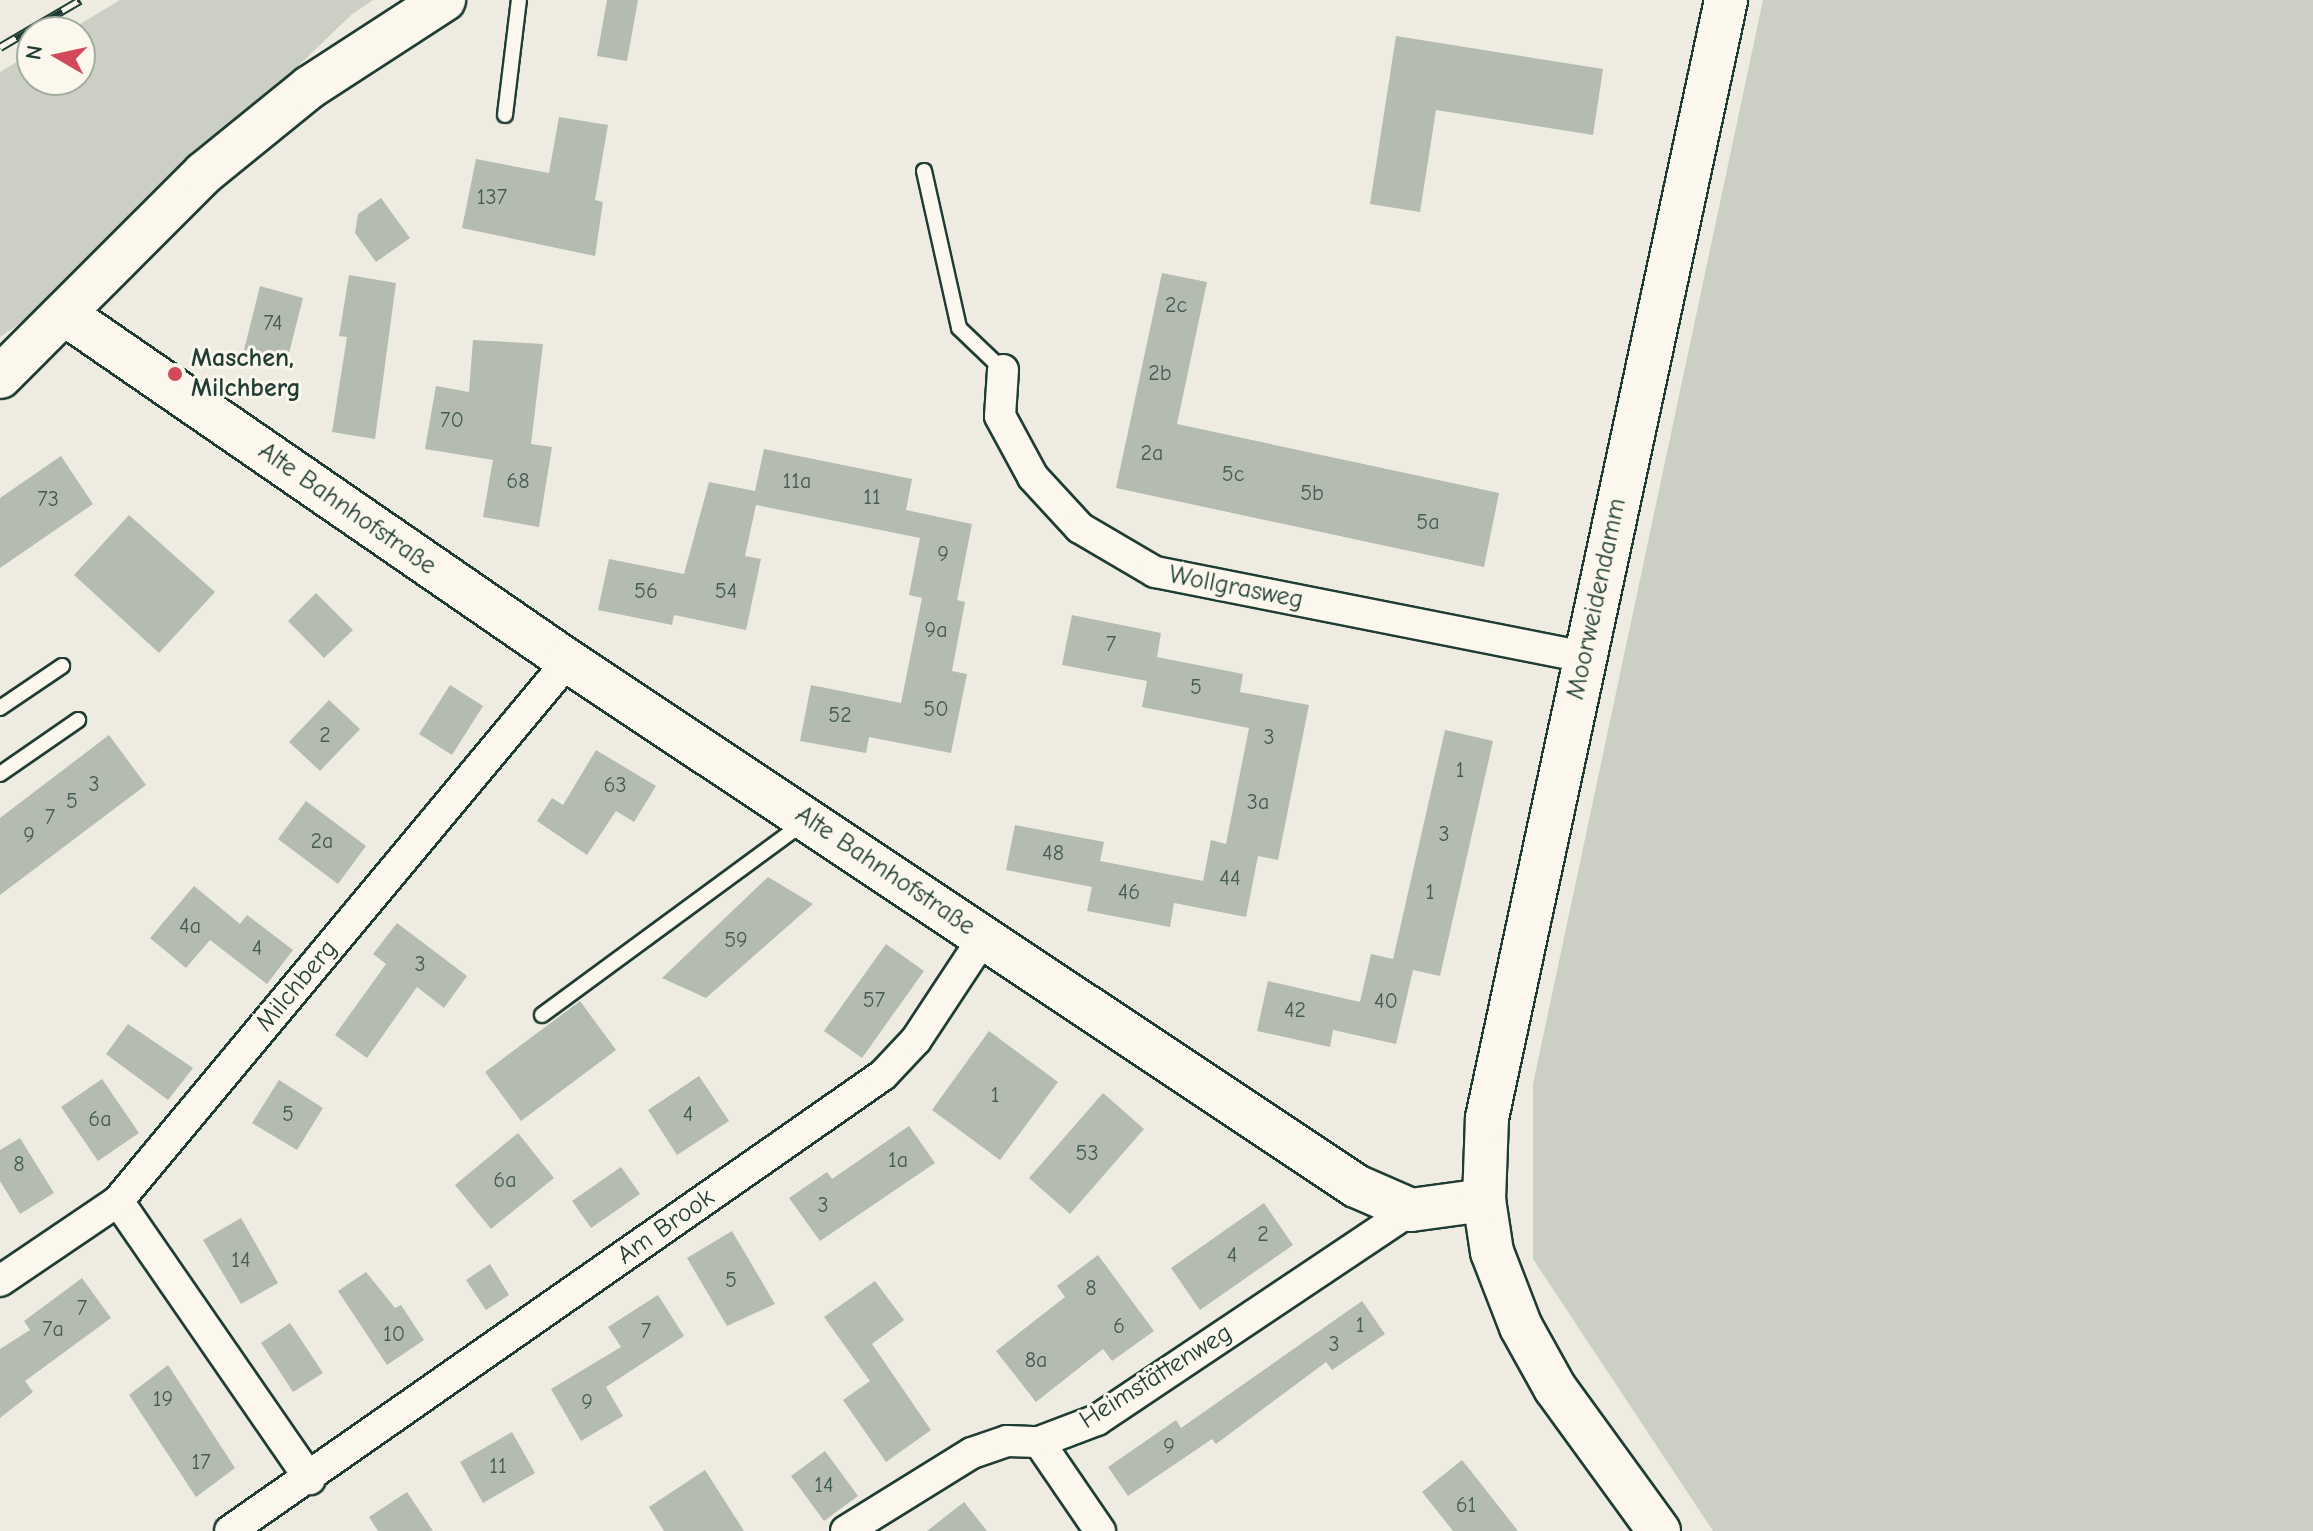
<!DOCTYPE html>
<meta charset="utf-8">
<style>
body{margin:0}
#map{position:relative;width:2313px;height:1531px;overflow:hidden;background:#eeece1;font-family:"Comic Neue",sans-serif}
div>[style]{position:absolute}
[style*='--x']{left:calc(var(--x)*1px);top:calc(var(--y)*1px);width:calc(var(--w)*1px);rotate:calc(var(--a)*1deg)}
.green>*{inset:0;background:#cbcfc4}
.building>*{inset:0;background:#b4bbb0}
.roads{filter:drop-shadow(2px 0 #1f3d34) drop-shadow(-2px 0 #1f3d34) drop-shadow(0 2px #1f3d34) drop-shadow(0 -2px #1f3d34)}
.lane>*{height:14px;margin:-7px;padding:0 7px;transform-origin:7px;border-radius:7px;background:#fbf7ec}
.street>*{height:30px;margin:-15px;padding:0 15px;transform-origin:15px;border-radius:15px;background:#fbf7ec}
.secondary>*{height:42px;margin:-21px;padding:0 21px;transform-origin:21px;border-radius:21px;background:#fbf7ec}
.rail>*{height:9px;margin-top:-4.5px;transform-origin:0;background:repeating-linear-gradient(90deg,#fbf7ec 0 18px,#1f3d34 0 36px);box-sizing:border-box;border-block:2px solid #1f3d34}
.dots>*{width:22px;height:22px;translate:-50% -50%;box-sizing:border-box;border:4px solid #fbf7ec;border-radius:50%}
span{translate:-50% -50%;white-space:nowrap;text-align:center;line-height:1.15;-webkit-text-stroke:6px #fbf7ec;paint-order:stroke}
.number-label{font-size:22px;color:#445c53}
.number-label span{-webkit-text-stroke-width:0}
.poi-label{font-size:26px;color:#1f3d34;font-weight:700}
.left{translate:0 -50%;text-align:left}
.street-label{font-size:26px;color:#1f3d34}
.north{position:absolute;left:16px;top:16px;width:80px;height:80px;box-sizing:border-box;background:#fbf7ec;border:2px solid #a3ada2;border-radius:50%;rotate:279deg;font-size:22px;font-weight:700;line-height:32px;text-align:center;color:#1f3d34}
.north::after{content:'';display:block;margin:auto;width:28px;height:36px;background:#d1495b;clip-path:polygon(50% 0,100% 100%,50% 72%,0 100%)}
</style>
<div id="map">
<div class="green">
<i style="clip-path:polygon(120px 0,373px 0,351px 15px,60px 296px,0 337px,0 72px,32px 53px,32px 80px,80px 80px,80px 32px,67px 32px)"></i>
<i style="clip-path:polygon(1763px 0,2313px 0,2313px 1531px,1713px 1531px,1533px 1259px,1533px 1084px)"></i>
</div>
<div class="building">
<i style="clip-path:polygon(607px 0,638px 0,627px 61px,597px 56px)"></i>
<i style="clip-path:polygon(1396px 36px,1603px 69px,1593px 135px,1436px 110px,1420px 212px,1370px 204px)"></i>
<i style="clip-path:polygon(559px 117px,608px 125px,595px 200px,603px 202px,595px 256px,462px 228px,476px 159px,549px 173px)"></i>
<i style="clip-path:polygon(381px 198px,410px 238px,376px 262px,355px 233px,358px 214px)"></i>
<i style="clip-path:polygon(1162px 273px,1207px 282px,1177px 424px,1499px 493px,1484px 567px,1116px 488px)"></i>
<i style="clip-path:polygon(349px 275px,396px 283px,375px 439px,332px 432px,347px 337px,339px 336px)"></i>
<i style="clip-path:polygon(260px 286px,303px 298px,287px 361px,244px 350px)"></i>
<i style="clip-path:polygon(473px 340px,543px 344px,531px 444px,552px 447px,539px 527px,483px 517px,493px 460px,425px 449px,436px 386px,469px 392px)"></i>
<i style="clip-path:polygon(764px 449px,912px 479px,906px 510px,972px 524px,957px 600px,965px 602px,952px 671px,967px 674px,951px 753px,869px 737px,866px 753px,800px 741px,811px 685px,901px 703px,922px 598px,909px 595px,920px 538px,756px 505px,745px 556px,761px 559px,746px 630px,674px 615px,672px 625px,598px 610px,609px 559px,684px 574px,709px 482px,755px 491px)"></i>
<i style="clip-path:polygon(61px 456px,93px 504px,0 568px,0 498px)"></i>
<i style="clip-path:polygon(129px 515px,215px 592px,159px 653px,74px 575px)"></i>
<i style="clip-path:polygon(316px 593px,353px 630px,324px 658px,288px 621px)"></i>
<i style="clip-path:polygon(1072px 615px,1161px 633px,1157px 657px,1243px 674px,1240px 692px,1309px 705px,1278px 860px,1258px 856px,1246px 917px,1174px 903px,1170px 927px,1087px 911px,1092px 887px,1006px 870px,1015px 825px,1104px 842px,1100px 861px,1203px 881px,1211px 840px,1226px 844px,1249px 728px,1142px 707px,1147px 681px,1062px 665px)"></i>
<i style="clip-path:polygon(450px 685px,483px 706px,452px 755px,419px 734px)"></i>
<i style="clip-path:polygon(329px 700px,360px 729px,320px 771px,289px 742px)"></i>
<i style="clip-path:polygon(1445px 730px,1493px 741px,1440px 976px,1413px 970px,1396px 1044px,1333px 1030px,1330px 1047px,1257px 1031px,1268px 981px,1360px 1002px,1371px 954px,1393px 959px)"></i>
<i style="clip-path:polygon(109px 735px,146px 785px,0 895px,0 818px)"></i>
<i style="clip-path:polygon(596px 750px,656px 786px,634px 822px,616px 811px,587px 855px,537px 821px,552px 798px,563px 805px)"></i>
<i style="clip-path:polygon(306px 801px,366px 846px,338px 884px,278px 839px)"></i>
<i style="clip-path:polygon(768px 877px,813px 904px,706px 998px,662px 978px)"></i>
<i style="clip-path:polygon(194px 886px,240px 924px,247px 915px,293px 950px,267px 984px,210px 940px,186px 968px,150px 938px)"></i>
<i style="clip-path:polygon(397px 923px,467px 976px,444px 1008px,417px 987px,367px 1058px,335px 1035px,386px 964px,373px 954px)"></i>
<i style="clip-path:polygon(886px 944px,924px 971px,862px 1058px,824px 1031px)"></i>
<i style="clip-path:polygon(580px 1001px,616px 1050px,521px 1121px,485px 1072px)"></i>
<i style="clip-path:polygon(128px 1024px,193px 1068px,168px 1100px,106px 1054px)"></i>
<i style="clip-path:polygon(989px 1031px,1058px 1082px,1000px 1160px,932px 1110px)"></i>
<i style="clip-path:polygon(699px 1076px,729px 1121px,677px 1155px,648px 1110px)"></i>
<i style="clip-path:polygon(102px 1079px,139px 1133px,98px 1161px,61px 1107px)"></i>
<i style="clip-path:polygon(279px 1080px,323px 1108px,297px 1150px,252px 1123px)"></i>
<i style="clip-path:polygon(1103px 1093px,1144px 1129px,1070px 1214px,1029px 1178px)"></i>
<i style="clip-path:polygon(909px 1126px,935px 1163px,820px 1241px,789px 1198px,827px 1172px,832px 1179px)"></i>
<i style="clip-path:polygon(518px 1133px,554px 1178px,491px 1229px,455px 1185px)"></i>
<i style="clip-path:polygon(20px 1138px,54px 1193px,20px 1214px,0 1181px,0 1150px)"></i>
<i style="clip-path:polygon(621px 1167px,640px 1194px,591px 1228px,572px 1201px)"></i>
<i style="clip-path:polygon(1264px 1203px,1293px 1245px,1200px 1310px,1171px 1268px)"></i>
<i style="clip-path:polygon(241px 1218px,278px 1283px,241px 1304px,203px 1240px)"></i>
<i style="clip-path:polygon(732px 1231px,775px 1304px,727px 1326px,687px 1258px)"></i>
<i style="clip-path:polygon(1098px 1255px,1154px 1331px,1112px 1361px,1103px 1349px,1036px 1402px,996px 1351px,1065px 1297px,1057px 1286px)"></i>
<i style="clip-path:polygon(490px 1264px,509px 1295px,486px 1310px,466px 1280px)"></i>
<i style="clip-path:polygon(366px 1272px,395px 1308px,401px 1305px,424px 1340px,387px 1365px,338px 1291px)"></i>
<i style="clip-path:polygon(82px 1278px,111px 1318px,25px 1381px,33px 1392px,0 1418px,0 1349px,30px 1330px,24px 1321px)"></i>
<i style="clip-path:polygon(875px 1281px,904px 1320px,872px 1344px,931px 1430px,886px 1462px,843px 1400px,870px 1381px,824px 1317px)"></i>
<i style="clip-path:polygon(658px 1295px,684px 1336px,606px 1387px,623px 1416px,581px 1441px,551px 1389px,621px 1347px,608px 1327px)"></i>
<i style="clip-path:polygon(1362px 1301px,1385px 1334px,1332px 1370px,1326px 1362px,1216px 1444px,1212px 1439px,1128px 1496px,1108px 1467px,1176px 1420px,1181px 1428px)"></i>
<i style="clip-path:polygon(290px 1323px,323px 1373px,293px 1392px,261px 1343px)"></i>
<i style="clip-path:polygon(168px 1365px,235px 1468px,196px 1497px,129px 1395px)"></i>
<i style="clip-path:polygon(512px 1432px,535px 1473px,483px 1503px,460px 1462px)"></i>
<i style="clip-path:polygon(825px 1451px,858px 1496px,824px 1521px,791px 1476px)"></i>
<i style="clip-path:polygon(1462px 1460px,1478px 1480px,1518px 1531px,1453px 1531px,1422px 1492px)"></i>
<i style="clip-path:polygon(705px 1470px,744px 1531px,664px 1531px,649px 1507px)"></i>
<i style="clip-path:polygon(407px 1492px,433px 1531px,378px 1531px,369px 1517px)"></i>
<i style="clip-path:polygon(964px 1502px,987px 1531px,927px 1531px)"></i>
</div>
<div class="roads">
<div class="lane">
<i style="--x:505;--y:115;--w:116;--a:-83.1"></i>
<i style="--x:924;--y:171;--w:161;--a:77.4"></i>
<i style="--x:959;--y:328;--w:61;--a:43.7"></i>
<i style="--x:0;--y:708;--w:75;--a:-34.1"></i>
<i style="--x:0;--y:774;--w:95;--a:-34.7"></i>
<i style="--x:542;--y:1015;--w:323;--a:-36.3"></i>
</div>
<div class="street">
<i style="--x:1003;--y:370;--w:46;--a:93.7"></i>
<i style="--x:1000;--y:416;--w:69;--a:61.6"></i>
<i style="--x:1033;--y:477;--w:69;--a:47.3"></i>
<i style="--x:1080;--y:528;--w:87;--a:30.4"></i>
<i style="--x:1155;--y:572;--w:437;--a:11.2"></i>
<i style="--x:118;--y:1201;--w:338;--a:55.4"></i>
<i style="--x:0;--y:1281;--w:143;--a:-34.1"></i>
<i style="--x:118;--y:1201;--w:703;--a:-50.19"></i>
<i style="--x:1039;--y:1442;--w:108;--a:55.6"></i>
<i style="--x:230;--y:1531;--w:796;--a:-34.93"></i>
<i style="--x:883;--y:1075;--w:48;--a:-46.7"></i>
<i style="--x:916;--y:1040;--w:123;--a:-56.6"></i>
<i style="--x:846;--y:1531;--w:148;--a:-31.8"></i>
<i style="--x:972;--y:1453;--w:37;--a:-19"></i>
<i style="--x:1007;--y:1441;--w:32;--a:2"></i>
<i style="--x:1039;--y:1442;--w:62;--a:-20.8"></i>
<i style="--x:1097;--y:1420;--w:378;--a:-33.8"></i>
</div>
<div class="secondary">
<i style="--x:66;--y:315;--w:610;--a:34.58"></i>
<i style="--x:568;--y:661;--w:947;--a:33.67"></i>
<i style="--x:1356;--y:1186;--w:60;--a:23.6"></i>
<i style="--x:1411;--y:1210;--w:74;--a:-7.8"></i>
<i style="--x:0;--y:377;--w:288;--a:-45"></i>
<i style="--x:204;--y:173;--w:136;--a:-39.1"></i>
<i style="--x:310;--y:87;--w:160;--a:-33"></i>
<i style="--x:1659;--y:1531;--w:177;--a:-126"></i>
<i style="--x:1555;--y:1388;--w:70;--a:-119.1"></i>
<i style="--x:1521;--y:1327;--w:80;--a:-111.1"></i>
<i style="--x:1492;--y:1252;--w:53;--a:-98.7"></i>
<i style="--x:1484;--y:1200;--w:82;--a:-87.9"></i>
<i style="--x:1487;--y:1118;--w:1143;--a:-77.93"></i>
</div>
</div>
<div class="rail">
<i style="--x:0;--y:47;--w:93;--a:-30.4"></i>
</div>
<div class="dots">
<i style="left:175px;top:374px;background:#d1495b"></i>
</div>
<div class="number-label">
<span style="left:492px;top:198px">137</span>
<span style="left:1176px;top:306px">2c</span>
<span style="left:273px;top:324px">74</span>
<span style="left:1160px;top:374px">2b</span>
<span style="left:452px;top:421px">70</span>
<span style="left:1152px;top:454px">2a</span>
<span style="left:1233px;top:475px">5c</span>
<span style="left:518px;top:482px">68</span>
<span style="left:797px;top:482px">11a</span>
<span style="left:1312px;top:494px">5b</span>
<span style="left:872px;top:498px">11</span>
<span style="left:48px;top:500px">73</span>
<span style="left:1428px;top:523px">5a</span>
<span style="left:943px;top:555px">9</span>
<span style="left:646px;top:592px">56</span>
<span style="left:726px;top:592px">54</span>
<span style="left:936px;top:631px">9a</span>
<span style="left:1111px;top:645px">7</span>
<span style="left:1196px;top:688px">5</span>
<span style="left:936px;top:710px">50</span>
<span style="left:840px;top:716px">52</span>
<span style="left:325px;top:736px">2</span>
<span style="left:1269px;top:738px">3</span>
<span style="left:1460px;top:771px">1</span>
<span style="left:94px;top:785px">3</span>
<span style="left:615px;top:786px">63</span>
<span style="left:72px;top:802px">5</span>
<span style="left:1258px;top:803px">3a</span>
<span style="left:50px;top:818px">7</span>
<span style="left:1444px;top:835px">3</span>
<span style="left:29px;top:836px">9</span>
<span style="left:322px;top:842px">2a</span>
<span style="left:1053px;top:854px">48</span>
<span style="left:1230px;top:879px">44</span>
<span style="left:1129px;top:893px">46</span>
<span style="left:1430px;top:893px">1</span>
<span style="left:190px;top:927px">4a</span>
<span style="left:736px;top:941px">59</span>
<span style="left:257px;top:949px">4</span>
<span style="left:420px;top:965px">3</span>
<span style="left:874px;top:1001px">57</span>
<span style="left:1386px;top:1002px">40</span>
<span style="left:1295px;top:1011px">42</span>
<span style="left:995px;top:1096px">1</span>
<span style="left:288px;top:1115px">5</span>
<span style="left:688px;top:1115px">4</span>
<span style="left:100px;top:1120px">6a</span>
<span style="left:1087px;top:1154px">53</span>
<span style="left:898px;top:1161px">1a</span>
<span style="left:19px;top:1165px">8</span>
<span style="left:505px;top:1181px">6a</span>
<span style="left:823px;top:1206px">3</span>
<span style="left:1263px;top:1235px">2</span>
<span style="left:1232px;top:1256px">4</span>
<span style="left:241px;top:1261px">14</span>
<span style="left:731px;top:1281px">5</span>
<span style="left:1091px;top:1289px">8</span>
<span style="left:82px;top:1309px">7</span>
<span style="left:1360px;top:1326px">1</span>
<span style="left:1119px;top:1327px">6</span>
<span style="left:53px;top:1330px">7a</span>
<span style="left:646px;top:1332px">7</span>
<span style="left:394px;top:1335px">10</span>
<span style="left:1334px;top:1345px">3</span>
<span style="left:1036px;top:1361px">8a</span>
<span style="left:163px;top:1400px">19</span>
<span style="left:587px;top:1403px">9</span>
<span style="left:1169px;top:1447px">9</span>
<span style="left:201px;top:1463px">17</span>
<span style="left:498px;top:1467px">11</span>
<span style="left:824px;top:1486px">14</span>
<span style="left:1466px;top:1506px">61</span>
</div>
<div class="poi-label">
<span class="left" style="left:191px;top:374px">Maschen,<br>Milchberg</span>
</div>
<div class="street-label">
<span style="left:347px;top:509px;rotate:35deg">Alte Bahnhofstraße</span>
<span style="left:1236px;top:588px;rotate:11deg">Wollgrasweg</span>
<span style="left:1597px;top:599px;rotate:-78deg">Moorweidendamm</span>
<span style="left:885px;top:871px;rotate:34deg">Alte Bahnhofstraße</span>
<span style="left:297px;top:986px;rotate:-50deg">Milchberg</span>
<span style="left:666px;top:1227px;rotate:-35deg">Am Brook</span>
<span style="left:1156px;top:1377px;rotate:-32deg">Heimstättenweg</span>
</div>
<div class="north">N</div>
</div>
